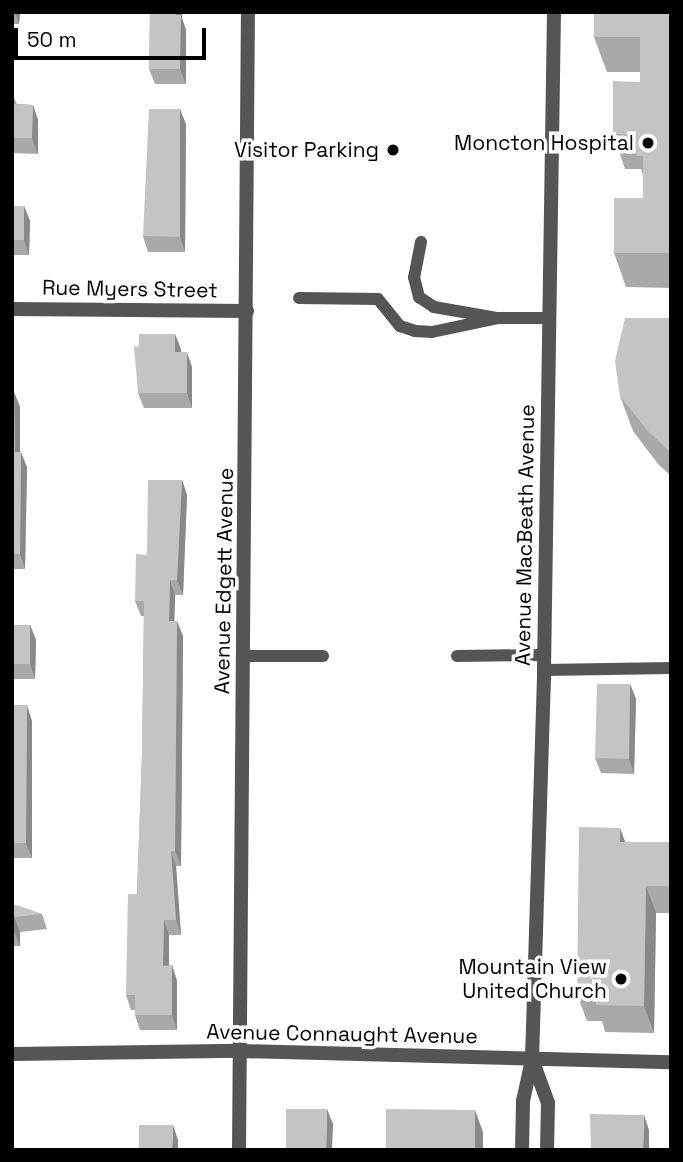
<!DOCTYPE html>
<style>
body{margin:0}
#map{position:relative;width:683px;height:1162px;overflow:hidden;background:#fff;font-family:"Space Grotesk",sans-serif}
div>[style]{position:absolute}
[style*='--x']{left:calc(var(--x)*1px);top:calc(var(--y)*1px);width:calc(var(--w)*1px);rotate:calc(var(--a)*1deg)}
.service>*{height:12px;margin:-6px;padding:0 6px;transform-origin:6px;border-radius:6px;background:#555}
.minor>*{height:14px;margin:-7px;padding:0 7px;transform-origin:7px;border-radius:7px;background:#555}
.tertiary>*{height:14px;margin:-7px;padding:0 7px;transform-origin:7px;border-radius:7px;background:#555}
.wall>*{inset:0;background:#a9a9a9}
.shaded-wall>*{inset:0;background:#898989}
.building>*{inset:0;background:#c4c4c4}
.dots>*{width:19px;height:19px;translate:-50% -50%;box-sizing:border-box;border:4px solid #fff;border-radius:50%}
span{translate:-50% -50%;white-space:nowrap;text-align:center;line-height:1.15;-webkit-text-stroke:7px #fff;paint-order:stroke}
.poi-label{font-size:21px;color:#000}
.right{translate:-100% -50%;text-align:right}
.street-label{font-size:21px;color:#000}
.frame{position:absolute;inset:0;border:14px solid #000;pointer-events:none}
.scale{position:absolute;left:14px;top:28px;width:192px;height:32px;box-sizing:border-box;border:4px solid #000;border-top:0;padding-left:9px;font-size:21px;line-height:24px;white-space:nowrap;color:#000;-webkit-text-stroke:5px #fff;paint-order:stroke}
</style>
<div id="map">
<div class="service">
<i style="--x:421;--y:242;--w:36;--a:101"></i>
<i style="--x:414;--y:277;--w:21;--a:76"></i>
<i style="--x:419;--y:297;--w:18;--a:34"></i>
<i style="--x:434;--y:307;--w:65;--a:9.8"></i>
<i style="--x:498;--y:318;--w:51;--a:0"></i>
<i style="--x:299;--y:298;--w:79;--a:0.7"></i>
<i style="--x:378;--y:299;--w:35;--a:51"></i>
<i style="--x:400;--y:326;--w:16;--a:18"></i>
<i style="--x:415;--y:331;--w:17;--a:3"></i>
<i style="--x:432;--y:332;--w:67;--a:-12"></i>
<i style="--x:244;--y:656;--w:79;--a:0"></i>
<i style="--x:457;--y:656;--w:88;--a:-0.7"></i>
<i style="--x:544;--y:670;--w:127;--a:-0.9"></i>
</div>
<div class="minor">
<i style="--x:12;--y:309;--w:235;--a:0.5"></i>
<i style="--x:532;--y:1059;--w:389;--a:-88.2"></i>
<i style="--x:544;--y:670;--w:658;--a:-89.13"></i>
<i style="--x:239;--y:1150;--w:1138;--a:-89.55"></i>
</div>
<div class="tertiary">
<i style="--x:12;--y:1054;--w:228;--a:-0.8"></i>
<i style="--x:240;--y:1051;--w:431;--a:1.5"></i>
<i style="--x:532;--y:1059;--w:47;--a:70"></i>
<i style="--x:548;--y:1103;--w:47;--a:91.2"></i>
<i style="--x:522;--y:1150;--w:49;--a:-88.8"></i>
<i style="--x:523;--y:1101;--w:42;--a:-77.6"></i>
</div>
<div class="wall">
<i style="clip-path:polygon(12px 12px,20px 12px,19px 24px,12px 24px)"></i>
<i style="clip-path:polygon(150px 12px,182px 12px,182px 18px,186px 30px,186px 84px,155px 84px,149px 69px)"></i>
<i style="clip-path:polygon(671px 12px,671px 288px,626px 287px,614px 253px,643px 198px,643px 175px,641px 169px,625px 169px,613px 134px,640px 82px,640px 72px,607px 72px,594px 37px)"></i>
<i style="clip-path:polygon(12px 94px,17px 104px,33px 105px,38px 120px,38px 154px,12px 153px)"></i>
<i style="clip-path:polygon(186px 124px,185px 252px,148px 252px,143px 236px)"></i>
<i style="clip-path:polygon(12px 206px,24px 206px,30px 221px,29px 255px,12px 255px)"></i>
<i style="clip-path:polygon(671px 318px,671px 476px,658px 464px,633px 431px,620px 396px)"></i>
<i style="clip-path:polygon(181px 349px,181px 352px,192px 367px,192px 408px,144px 408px,138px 393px)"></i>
<i style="clip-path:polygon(12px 392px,14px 392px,20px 407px,20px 452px,27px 467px,25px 569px,12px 569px)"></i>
<i style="clip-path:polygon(182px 480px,187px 495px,183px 595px,175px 595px,174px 621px,183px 636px,181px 866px,176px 866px,181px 935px,169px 935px,169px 965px,172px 965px,177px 981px,177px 1030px,140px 1030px,135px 1015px,135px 1010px,131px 1010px,126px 995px,137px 894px,142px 755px,144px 616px,141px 616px,135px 601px,147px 555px)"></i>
<i style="clip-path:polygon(12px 625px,30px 625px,36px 640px,35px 679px,12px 679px)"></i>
<i style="clip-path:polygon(630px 684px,636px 699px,634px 774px,601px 773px,595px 758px)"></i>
<i style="clip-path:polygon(12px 705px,32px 721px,32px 858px,12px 858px,12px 859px)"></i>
<i style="clip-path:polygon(625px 842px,671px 842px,671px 913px,656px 913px,654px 1033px,605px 1032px,602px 1021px,587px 1021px,577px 994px)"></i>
<i style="clip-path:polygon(12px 904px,42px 914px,47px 929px,20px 932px,20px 946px,12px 946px)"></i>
</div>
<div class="shaded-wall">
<i style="clip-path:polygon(15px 12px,20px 12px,19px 24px)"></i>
<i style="clip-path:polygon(176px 12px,182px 12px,182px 18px,186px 30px,186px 84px,180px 69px)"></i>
<i style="clip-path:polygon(33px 105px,38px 120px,38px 154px,32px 138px)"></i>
<i style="clip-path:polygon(180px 109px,186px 124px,185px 252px,180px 237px)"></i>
<i style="clip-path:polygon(24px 206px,30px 221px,29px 255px,24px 240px)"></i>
<i style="clip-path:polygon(175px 334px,181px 349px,180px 367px,175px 352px)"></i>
<i style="clip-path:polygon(187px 352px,192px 367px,192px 408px,187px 393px)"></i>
<i style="clip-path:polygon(14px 392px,20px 407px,20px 467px,15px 452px)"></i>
<i style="clip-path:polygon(21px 452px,27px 467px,25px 569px,20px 554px)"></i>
<i style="clip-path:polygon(182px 480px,187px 495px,183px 595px,177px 580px)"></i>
<i style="clip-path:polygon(170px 580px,175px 595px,174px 636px,169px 621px)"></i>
<i style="clip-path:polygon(177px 621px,183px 636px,181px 866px,175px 851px)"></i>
<i style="clip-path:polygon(30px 625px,36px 640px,35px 679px,30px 664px)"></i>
<i style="clip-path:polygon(630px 684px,636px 699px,634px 774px,629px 759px)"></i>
<i style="clip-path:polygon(27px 705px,32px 721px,32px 858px,26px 843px)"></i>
<i style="clip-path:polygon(620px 828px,630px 855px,620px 842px)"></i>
<i style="clip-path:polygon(171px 851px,176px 866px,181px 935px,176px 920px)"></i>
<i style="clip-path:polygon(646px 886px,656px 913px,654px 1033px,644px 1006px)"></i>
<i style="clip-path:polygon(14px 917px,20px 932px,20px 946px,14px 931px)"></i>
<i style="clip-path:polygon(164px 920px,169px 935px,169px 981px,163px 966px)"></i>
<i style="clip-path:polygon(172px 965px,177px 981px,177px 1030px,172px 1015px)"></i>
<i style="clip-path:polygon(327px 1109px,333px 1124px,332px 1150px,326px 1150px)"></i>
<i style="clip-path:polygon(475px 1110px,483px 1132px,483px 1150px,475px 1150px)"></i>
<i style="clip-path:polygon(644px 1115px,649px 1130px,649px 1150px,643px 1150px)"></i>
<i style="clip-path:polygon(173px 1125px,178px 1140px,178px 1150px,172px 1150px)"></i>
</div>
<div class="building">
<i style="clip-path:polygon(150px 12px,176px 12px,176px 15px,181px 15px,180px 69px,149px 69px)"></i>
<i style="clip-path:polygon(594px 12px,671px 12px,671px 253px,614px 253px,614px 198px,643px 198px,643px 156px,636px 156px,636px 135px,613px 134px,613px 81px,640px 82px,640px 37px,594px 37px)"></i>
<i style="clip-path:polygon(12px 94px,13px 104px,33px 105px,32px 138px,12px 138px)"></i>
<i style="clip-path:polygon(149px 109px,180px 109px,180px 237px,143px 236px)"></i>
<i style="clip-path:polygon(12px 206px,24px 206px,24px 240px,12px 240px)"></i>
<i style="clip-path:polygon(625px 318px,671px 318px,671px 453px,646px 429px,620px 396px,615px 361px)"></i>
<i style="clip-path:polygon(139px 334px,175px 334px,175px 352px,187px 352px,187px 393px,138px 393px,134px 346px,139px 347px)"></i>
<i style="clip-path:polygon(12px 392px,14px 392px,15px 452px,21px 452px,20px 554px,12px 554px)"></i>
<i style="clip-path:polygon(148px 480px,182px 480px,177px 580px,170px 580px,169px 621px,177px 621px,175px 851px,171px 851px,176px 920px,164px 920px,163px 966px,172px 965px,172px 1015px,135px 1015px,135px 995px,126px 995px,128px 894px,137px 894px,142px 755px,144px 601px,135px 601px,136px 554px,147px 555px)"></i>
<i style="clip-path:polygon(12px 625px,30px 625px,30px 664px,12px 664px)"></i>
<i style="clip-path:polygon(597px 684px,630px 684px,629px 759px,595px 758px)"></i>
<i style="clip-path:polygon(12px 705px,27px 705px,26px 843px,12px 843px)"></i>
<i style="clip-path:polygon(579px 827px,620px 828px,620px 842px,671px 842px,671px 886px,646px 886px,644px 1006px,596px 1005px,596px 994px,577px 994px)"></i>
<i style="clip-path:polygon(12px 904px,42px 914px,14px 917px,14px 931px,12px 931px)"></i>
<i style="clip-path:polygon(286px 1109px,327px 1109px,326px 1150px,286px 1150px)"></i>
<i style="clip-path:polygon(386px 1109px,475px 1110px,475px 1150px,386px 1150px)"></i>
<i style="clip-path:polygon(590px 1114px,644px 1115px,643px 1150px,591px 1150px)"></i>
<i style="clip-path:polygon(139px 1125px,173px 1125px,172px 1150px,139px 1150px)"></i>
</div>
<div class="dots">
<i style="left:648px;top:143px;background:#000"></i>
<i style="left:393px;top:150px;background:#000"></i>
<i style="left:621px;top:979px;background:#000"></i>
</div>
<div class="poi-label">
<span class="right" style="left:634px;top:143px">Moncton Hospital</span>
<span class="right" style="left:379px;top:150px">Visitor Parking</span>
<span class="right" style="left:607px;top:979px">Mountain View<br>United Church</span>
</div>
<div class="street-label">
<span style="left:130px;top:289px;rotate:1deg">Rue Myers Street</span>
<span style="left:525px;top:535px;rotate:-89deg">Avenue MacBeath Avenue</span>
<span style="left:224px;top:581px;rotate:-89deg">Avenue Edgett Avenue</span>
<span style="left:342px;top:1034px;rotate:1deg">Avenue Connaught Avenue</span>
</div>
<div class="frame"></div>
<div class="scale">50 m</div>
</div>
